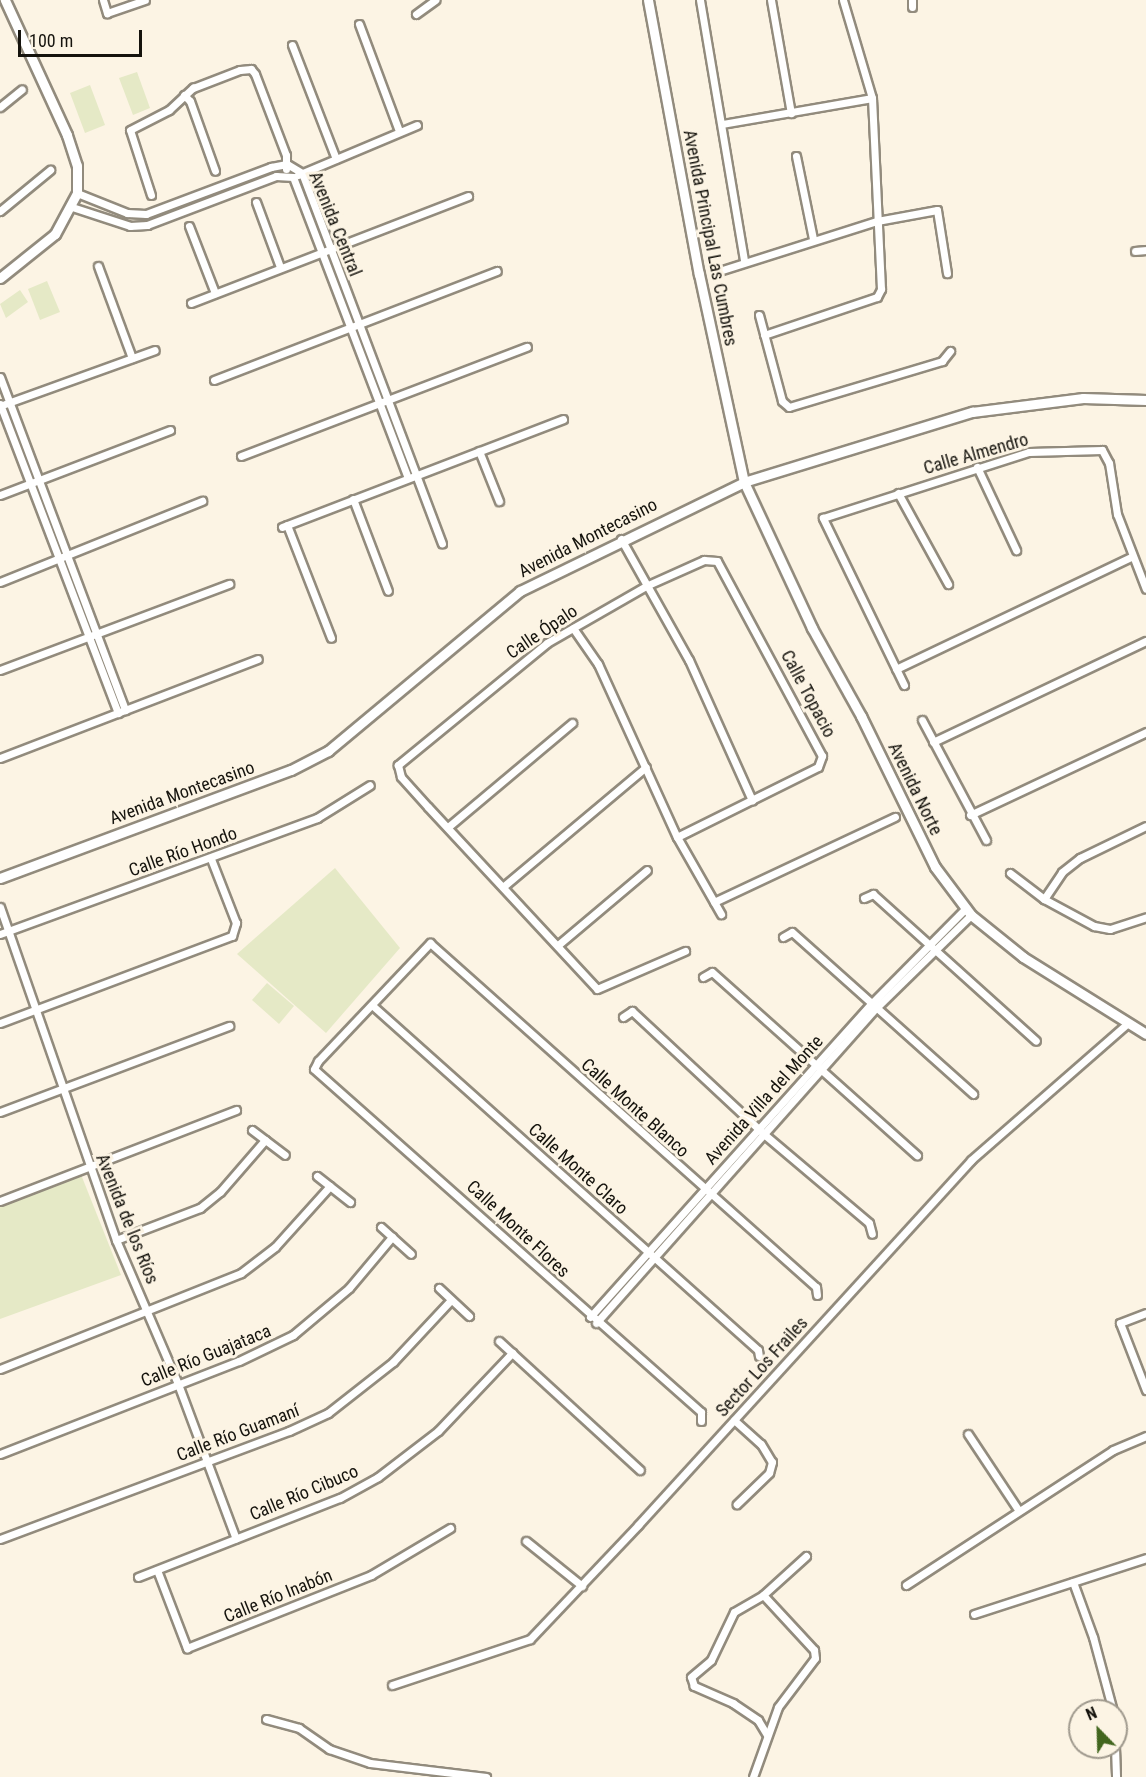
<!DOCTYPE html>
<meta charset="utf-8">
<style>
body{margin:0}
#map{position:relative;width:1146px;height:1777px;overflow:hidden;background:#fcf4e4;font-family:"Roboto Condensed",sans-serif}
div>[style]{position:absolute}
[style*='--x']{left:calc(var(--x)*1px);top:calc(var(--y)*1px);width:calc(var(--w)*1px);rotate:calc(var(--a)*1deg)}
.green>*{inset:0;background:#e5e9c6}
.roads{filter:drop-shadow(2px 0 #928b7d) drop-shadow(-2px 0 #928b7d) drop-shadow(0 2px #928b7d) drop-shadow(0 -2px #928b7d)}
.street>*{height:7px;margin:-3.5px;padding:0 3.5px;transform-origin:3.5px;border-radius:3.5px;background:#fff}
.secondary>*{height:9px;margin:-4.5px;padding:0 4.5px;transform-origin:4.5px;border-radius:4.5px;background:#fff}
span{translate:-50% -50%;white-space:nowrap;text-align:center;line-height:1.15;-webkit-text-stroke:6px #fcf4e4;paint-order:stroke}
.street-label{font-size:18px;color:#15130d}
.north{position:absolute;left:1068px;top:1699px;width:60px;height:60px;box-sizing:border-box;background:#fcf4e4;border:2px solid #a09a8e;border-radius:50%;rotate:337deg;font-size:16px;font-weight:700;line-height:24px;text-align:center;color:#15130d}
.north::after{content:'';display:block;margin:auto;width:21px;height:27px;background:#42661e;clip-path:polygon(50% 0,100% 100%,50% 72%,0 100%)}
.scale{position:absolute;left:18px;top:30px;width:124px;height:27px;box-sizing:border-box;border:3px solid #15130d;border-top:0;padding-left:8px;font-size:18px;line-height:21px;white-space:nowrap;color:#15130d;-webkit-text-stroke:4px #fcf4e4;paint-order:stroke}
</style>
<div id="map">
<div class="green">
<i style="clip-path:polygon(137px 72px,150px 108px,133px 115px,119px 78px)"></i>
<i style="clip-path:polygon(90px 85px,105px 125px,85px 133px,70px 93px)"></i>
<i style="clip-path:polygon(47px 281px,60px 312px,40px 320px,28px 289px)"></i>
<i style="clip-path:polygon(20px 290px,28px 302px,6px 318px,0 304px)"></i>
<i style="clip-path:polygon(335px 868px,400px 948px,326px 1033px,237px 954px)"></i>
<i style="clip-path:polygon(267px 983px,294px 1006px,279px 1024px,252px 1000px)"></i>
<i style="clip-path:polygon(80px 1172px,121px 1275px,0 1319px,0 1204px)"></i>
</div>
<div class="roads">
<div class="street">
<i style="--x:103;--y:0;--w:14;--a:73"></i>
<i style="--x:107;--y:13;--w:40;--a:-18.9"></i>
<i style="--x:700;--y:0;--w:265;--a:80.4"></i>
<i style="--x:771;--y:0;--w:115;--a:80"></i>
<i style="--x:912;--y:7;--w:7;--a:-90"></i>
<i style="--x:416;--y:14;--w:24;--a:-36"></i>
<i style="--x:359;--y:24;--w:114;--a:69.5"></i>
<i style="--x:292;--y:45;--w:122;--a:68.9"></i>
<i style="--x:184;--y:95;--w:8;--a:45"></i>
<i style="--x:190;--y:101;--w:74;--a:70.3"></i>
<i style="--x:0;--y:107;--w:28;--a:-39"></i>
<i style="--x:722;--y:124;--w:152;--a:-9.8"></i>
<i style="--x:796;--y:156;--w:85;--a:78.4"></i>
<i style="--x:298;--y:175;--w:129;--a:-22.8"></i>
<i style="--x:77;--y:193;--w:54;--a:21.8"></i>
<i style="--x:127;--y:213;--w:19;--a:3"></i>
<i style="--x:146;--y:214;--w:134;--a:-20.6"></i>
<i style="--x:271;--y:167;--w:16;--a:-11"></i>
<i style="--x:287;--y:164;--w:17;--a:31"></i>
<i style="--x:302;--y:173;--w:396;--a:69.3"></i>
<i style="--x:151;--y:195;--w:68;--a:-107.9"></i>
<i style="--x:130;--y:130;--w:44;--a:-27.1"></i>
<i style="--x:169;--y:110;--w:33;--a:-43"></i>
<i style="--x:193;--y:88;--w:50;--a:-21"></i>
<i style="--x:240;--y:70;--w:11;--a:-5"></i>
<i style="--x:251;--y:69;--w:6;--a:51"></i>
<i style="--x:255;--y:74;--w:87;--a:69.1"></i>
<i style="--x:286;--y:155;--w:14;--a:90"></i>
<i style="--x:256;--y:202;--w:69;--a:69.7"></i>
<i style="--x:72;--y:207;--w:61;--a:18.1"></i>
<i style="--x:130;--y:226;--w:17;--a:-3"></i>
<i style="--x:147;--y:225;--w:138;--a:-20.8"></i>
<i style="--x:276;--y:176;--w:17;--a:3"></i>
<i style="--x:293;--y:177;--w:322;--a:69.1"></i>
<i style="--x:0;--y:211;--w:65;--a:-39.4"></i>
<i style="--x:189;--y:226;--w:72;--a:68.8"></i>
<i style="--x:1135;--y:251;--w:11;--a:-5"></i>
<i style="--x:98;--y:266;--w:98;--a:69.7"></i>
<i style="--x:716;--y:272;--w:169;--a:-17.6"></i>
<i style="--x:877;--y:221;--w:61;--a:-10.4"></i>
<i style="--x:937;--y:210;--w:64;--a:81"></i>
<i style="--x:191;--y:303;--w:297;--a:-21.1"></i>
<i style="--x:759;--y:315;--w:89;--a:75"></i>
<i style="--x:782;--y:401;--w:9;--a:41"></i>
<i style="--x:789;--y:407;--w:160;--a:-16.7"></i>
<i style="--x:942;--y:361;--w:13;--a:-51"></i>
<i style="--x:764;--y:335;--w:119;--a:-18.6"></i>
<i style="--x:877;--y:297;--w:9;--a:-63"></i>
<i style="--x:881;--y:289;--w:191;--a:-92.7"></i>
<i style="--x:872;--y:98;--w:102;--a:-106.5"></i>
<i style="--x:0;--y:377;--w:356;--a:69.4"></i>
<i style="--x:214;--y:380;--w:303;--a:-21.1"></i>
<i style="--x:0;--y:404;--w:331;--a:69.1"></i>
<i style="--x:5;--y:404;--w:159;--a:-19.8"></i>
<i style="--x:479;--y:451;--w:54;--a:68.2"></i>
<i style="--x:241;--y:456;--w:306;--a:-20.9"></i>
<i style="--x:977;--y:467;--w:92;--a:64.8"></i>
<i style="--x:898;--y:493;--w:104;--a:61.2"></i>
<i style="--x:0;--y:495;--w:182;--a:-20.9"></i>
<i style="--x:353;--y:499;--w:98;--a:69.2"></i>
<i style="--x:287;--y:525;--w:121;--a:68.7"></i>
<i style="--x:282;--y:527;--w:301;--a:-21"></i>
<i style="--x:621;--y:539;--w:139;--a:60.7"></i>
<i style="--x:689;--y:660;--w:154;--a:65.8"></i>
<i style="--x:0;--y:582;--w:218;--a:-21.9"></i>
<i style="--x:573;--y:628;--w:44;--a:55.2"></i>
<i style="--x:598;--y:664;--w:190;--a:65.5"></i>
<i style="--x:677;--y:837;--w:89;--a:60.3"></i>
<i style="--x:896;--y:669;--w:260;--a:-25.5"></i>
<i style="--x:0;--y:670;--w:245;--a:-20.6"></i>
<i style="--x:904;--y:685;--w:186;--a:-115.9"></i>
<i style="--x:823;--y:518;--w:216;--a:-17.8"></i>
<i style="--x:1029;--y:452;--w:73;--a:-1.6"></i>
<i style="--x:1102;--y:450;--w:15;--a:62"></i>
<i style="--x:1109;--y:463;--w:52;--a:81.1"></i>
<i style="--x:1117;--y:514;--w:80;--a:68.9"></i>
<i style="--x:922;--y:720;--w:136;--a:61.9"></i>
<i style="--x:933;--y:742;--w:236;--a:-25.4"></i>
<i style="--x:0;--y:758;--w:276;--a:-21"></i>
<i style="--x:970;--y:815;--w:195;--a:-25.2"></i>
<i style="--x:448;--y:827;--w:162;--a:-40"></i>
<i style="--x:677;--y:837;--w:157;--a:-26.4"></i>
<i style="--x:818;--y:767;--w:12;--a:-70"></i>
<i style="--x:822;--y:756;--w:221;--a:-118.3"></i>
<i style="--x:717;--y:561;--w:13;--a:-176"></i>
<i style="--x:704;--y:560;--w:64;--a:155.9"></i>
<i style="--x:646;--y:586;--w:114;--a:150.1"></i>
<i style="--x:547;--y:643;--w:193;--a:140.7"></i>
<i style="--x:398;--y:765;--w:12;--a:76"></i>
<i style="--x:401;--y:777;--w:40;--a:48"></i>
<i style="--x:428;--y:807;--w:248;--a:47.1"></i>
<i style="--x:597;--y:989;--w:96;--a:-23.4"></i>
<i style="--x:1010;--y:873;--w:43;--a:37.4"></i>
<i style="--x:1044;--y:899;--w:57;--a:28.4"></i>
<i style="--x:1094;--y:926;--w:16;--a:11"></i>
<i style="--x:1110;--y:929;--w:38;--a:-18"></i>
<i style="--x:504;--y:886;--w:185;--a:-40"></i>
<i style="--x:864;--y:898;--w:10;--a:-24"></i>
<i style="--x:873;--y:894;--w:219;--a:42"></i>
<i style="--x:1044;--y:899;--w:32;--a:-56"></i>
<i style="--x:1062;--y:872;--w:23;--a:-38"></i>
<i style="--x:1080;--y:858;--w:73;--a:-25.9"></i>
<i style="--x:714;--y:902;--w:200;--a:-25.2"></i>
<i style="--x:0;--y:907;--w:353;--a:70.8"></i>
<i style="--x:116;--y:1240;--w:157;--a:66.7"></i>
<i style="--x:178;--y:1384;--w:165;--a:69.5"></i>
<i style="--x:0;--y:934;--w:338;--a:-20.1"></i>
<i style="--x:317;--y:818;--w:62;--a:-31.9"></i>
<i style="--x:783;--y:937;--w:10;--a:-29"></i>
<i style="--x:792;--y:932;--w:243;--a:41.8"></i>
<i style="--x:558;--y:945;--w:116;--a:-40.1"></i>
<i style="--x:703;--y:977;--w:10;--a:-29"></i>
<i style="--x:712;--y:972;--w:275;--a:41.8"></i>
<i style="--x:373;--y:1006;--w:516;--a:41.78"></i>
<i style="--x:758;--y:1350;--w:6;--a:81"></i>
<i style="--x:623;--y:1017;--w:11;--a:-34"></i>
<i style="--x:632;--y:1011;--w:182;--a:43"></i>
<i style="--x:765;--y:1135;--w:136;--a:40.2"></i>
<i style="--x:869;--y:1223;--w:11;--a:75"></i>
<i style="--x:0;--y:1023;--w:248;--a:-20.6"></i>
<i style="--x:232;--y:936;--w:14;--a:-73"></i>
<i style="--x:236;--y:923;--w:69;--a:-111.3"></i>
<i style="--x:0;--y:1112;--w:245;--a:-20.6"></i>
<i style="--x:252;--y:1130;--w:41;--a:37.1"></i>
<i style="--x:317;--y:1176;--w:42;--a:38.2"></i>
<i style="--x:0;--y:1201;--w:253;--a:-21.1"></i>
<i style="--x:381;--y:1227;--w:40;--a:42"></i>
<i style="--x:116;--y:1240;--w:90;--a:-20.9"></i>
<i style="--x:200;--y:1208;--w:26;--a:-39"></i>
<i style="--x:220;--y:1192;--w:69;--a:-49.1"></i>
<i style="--x:439;--y:1288;--w:41;--a:43"></i>
<i style="--x:1146;--y:1313;--w:28;--a:159"></i>
<i style="--x:1120;--y:1323;--w:72;--a:68.8"></i>
<i style="--x:590;--y:1317;--w:422;--a:-48.1"></i>
<i style="--x:872;--y:1003;--w:134;--a:-45.3"></i>
<i style="--x:596;--y:1323;--w:423;--a:-48.4"></i>
<i style="--x:877;--y:1007;--w:132;--a:-44.4"></i>
<i style="--x:499;--y:1341;--w:191;--a:42.5"></i>
<i style="--x:0;--y:1369;--w:259;--a:-21.7"></i>
<i style="--x:241;--y:1273;--w:43;--a:-37.4"></i>
<i style="--x:275;--y:1247;--w:82;--a:-48"></i>
<i style="--x:734;--y:1420;--w:36;--a:42"></i>
<i style="--x:761;--y:1444;--w:21;--a:59"></i>
<i style="--x:772;--y:1462;--w:11;--a:105"></i>
<i style="--x:769;--y:1473;--w:45;--a:135.9"></i>
<i style="--x:701;--y:1421;--w:9;--a:-90"></i>
<i style="--x:701;--y:1412;--w:517;--a:-138.45"></i>
<i style="--x:314;--y:1069;--w:9;--a:-63"></i>
<i style="--x:318;--y:1061;--w:163;--a:-46.5"></i>
<i style="--x:430;--y:943;--w:517;--a:41.71"></i>
<i style="--x:816;--y:1287;--w:8;--a:83"></i>
<i style="--x:968;--y:1434;--w:92;--a:56.5"></i>
<i style="--x:0;--y:1454;--w:256;--a:-21.3"></i>
<i style="--x:239;--y:1361;--w:60;--a:-25.7"></i>
<i style="--x:293;--y:1335;--w:73;--a:-40"></i>
<i style="--x:349;--y:1288;--w:67;--a:-49.9"></i>
<i style="--x:0;--y:1539;--w:309;--a:-20.5"></i>
<i style="--x:289;--y:1431;--w:43;--a:-24.8"></i>
<i style="--x:328;--y:1413;--w:83;--a:-38.1"></i>
<i style="--x:393;--y:1362;--w:85;--a:-46.9"></i>
<i style="--x:526;--y:1541;--w:72;--a:38.8"></i>
<i style="--x:157;--y:1570;--w:84;--a:69"></i>
<i style="--x:187;--y:1648;--w:198;--a:-21.6"></i>
<i style="--x:371;--y:1575;--w:92;--a:-30.7"></i>
<i style="--x:138;--y:1577;--w:217;--a:-21.4"></i>
<i style="--x:340;--y:1498;--w:43;--a:-28.9"></i>
<i style="--x:378;--y:1477;--w:76;--a:-37.5"></i>
<i style="--x:438;--y:1431;--w:108;--a:-46.5"></i>
<i style="--x:1073;--y:1582;--w:59;--a:70"></i>
<i style="--x:1093;--y:1637;--w:77;--a:74.9"></i>
<i style="--x:906;--y:1585;--w:247;--a:-33.1"></i>
<i style="--x:1113;--y:1450;--w:36;--a:-23"></i>
<i style="--x:974;--y:1614;--w:181;--a:-18"></i>
<i style="--x:392;--y:1685;--w:145;--a:-18.4"></i>
<i style="--x:530;--y:1639;--w:157;--a:-46.5"></i>
<i style="--x:638;--y:1525;--w:494;--a:-47.6"></i>
<i style="--x:971;--y:1160;--w:208;--a:-41.1"></i>
<i style="--x:266;--y:1719;--w:34;--a:15"></i>
<i style="--x:299;--y:1728;--w:37;--a:35"></i>
<i style="--x:329;--y:1749;--w:43;--a:18.9"></i>
<i style="--x:370;--y:1763;--w:117;--a:6.9"></i>
<i style="--x:767;--y:1735;--w:17;--a:-121"></i>
<i style="--x:758;--y:1720;--w:30;--a:-146"></i>
<i style="--x:733;--y:1703;--w:43;--a:-156.4"></i>
<i style="--x:694;--y:1686;--w:9;--a:-108"></i>
<i style="--x:691;--y:1677;--w:26;--a:-40"></i>
<i style="--x:711;--y:1660;--w:53;--a:-64.4"></i>
<i style="--x:734;--y:1612;--w:34;--a:-30"></i>
<i style="--x:763;--y:1595;--w:58;--a:-42.2"></i>
<i style="--x:1115;--y:1747;--w:30;--a:88"></i>
<i style="--x:753;--y:1777;--w:74;--a:-70.3"></i>
<i style="--x:778;--y:1707;--w:61;--a:-52.9"></i>
<i style="--x:815;--y:1658;--w:8;--a:-97"></i>
<i style="--x:814;--y:1650;--w:75;--a:-132.8"></i>
</div>
<div class="secondary">
<i style="--x:648;--y:0;--w:279;--a:79.5"></i>
<i style="--x:699;--y:274;--w:213;--a:77.8"></i>
<i style="--x:744;--y:482;--w:161;--a:65"></i>
<i style="--x:812;--y:628;--w:101;--a:60.9"></i>
<i style="--x:861;--y:716;--w:168;--a:63.9"></i>
<i style="--x:935;--y:867;--w:60;--a:53.1"></i>
<i style="--x:971;--y:915;--w:67;--a:38.9"></i>
<i style="--x:1023;--y:957;--w:145;--a:32"></i>
<i style="--x:0;--y:278;--w:70;--a:-38.7"></i>
<i style="--x:55;--y:234;--w:47;--a:-61.8"></i>
<i style="--x:77;--y:193;--w:27;--a:-90"></i>
<i style="--x:77;--y:166;--w:33;--a:-108"></i>
<i style="--x:67;--y:135;--w:149;--a:-114.7"></i>
<i style="--x:0;--y:878;--w:310;--a:-20.4"></i>
<i style="--x:291;--y:770;--w:42;--a:-27.2"></i>
<i style="--x:328;--y:751;--w:250;--a:-39.8"></i>
<i style="--x:520;--y:591;--w:249;--a:-25.9"></i>
<i style="--x:744;--y:482;--w:239;--a:-17.1"></i>
<i style="--x:972;--y:412;--w:112;--a:-7.2"></i>
<i style="--x:1083;--y:398;--w:63;--a:1.8"></i>
</div>
</div>
<div class="street-label">
<span style="left:335px;top:224px;rotate:68deg">Avenida Central</span>
<span style="left:710px;top:238px;rotate:79deg">Avenida Principal Las Cumbres</span>
<span style="left:976px;top:454px;rotate:-16deg">Calle Almendro</span>
<span style="left:588px;top:538px;rotate:-27deg">Avenida Montecasino</span>
<span style="left:542px;top:632px;rotate:-34deg">Calle Ópalo</span>
<span style="left:808px;top:694px;rotate:62deg">Calle Topacio</span>
<span style="left:915px;top:789px;rotate:64deg">Avenida Norte</span>
<span style="left:182px;top:793px;rotate:-20deg">Avenida Montecasino</span>
<span style="left:183px;top:852px;rotate:-20deg">Calle Río Hondo</span>
<span style="left:764px;top:1100px;rotate:-48deg">Avenida Villa del Monte</span>
<span style="left:635px;top:1108px;rotate:42deg">Calle Monte Blanco</span>
<span style="left:578px;top:1169px;rotate:42deg">Calle Monte Claro</span>
<span style="left:127px;top:1219px;rotate:68deg">Avenida de los Ríos</span>
<span style="left:518px;top:1229px;rotate:43deg">Calle Monte Flores</span>
<span style="left:206px;top:1356px;rotate:-22deg">Calle Río Guajataca</span>
<span style="left:762px;top:1367px;rotate:-48deg">Sector Los Frailes</span>
<span style="left:238px;top:1433px;rotate:-21deg">Calle Río Guamaní</span>
<span style="left:304px;top:1493px;rotate:-23deg">Calle Río Cibuco</span>
<span style="left:278px;top:1596px;rotate:-22deg">Calle Río Inabón</span>
</div>
<div class="north">N</div>
<div class="scale">100 m</div>
</div>
